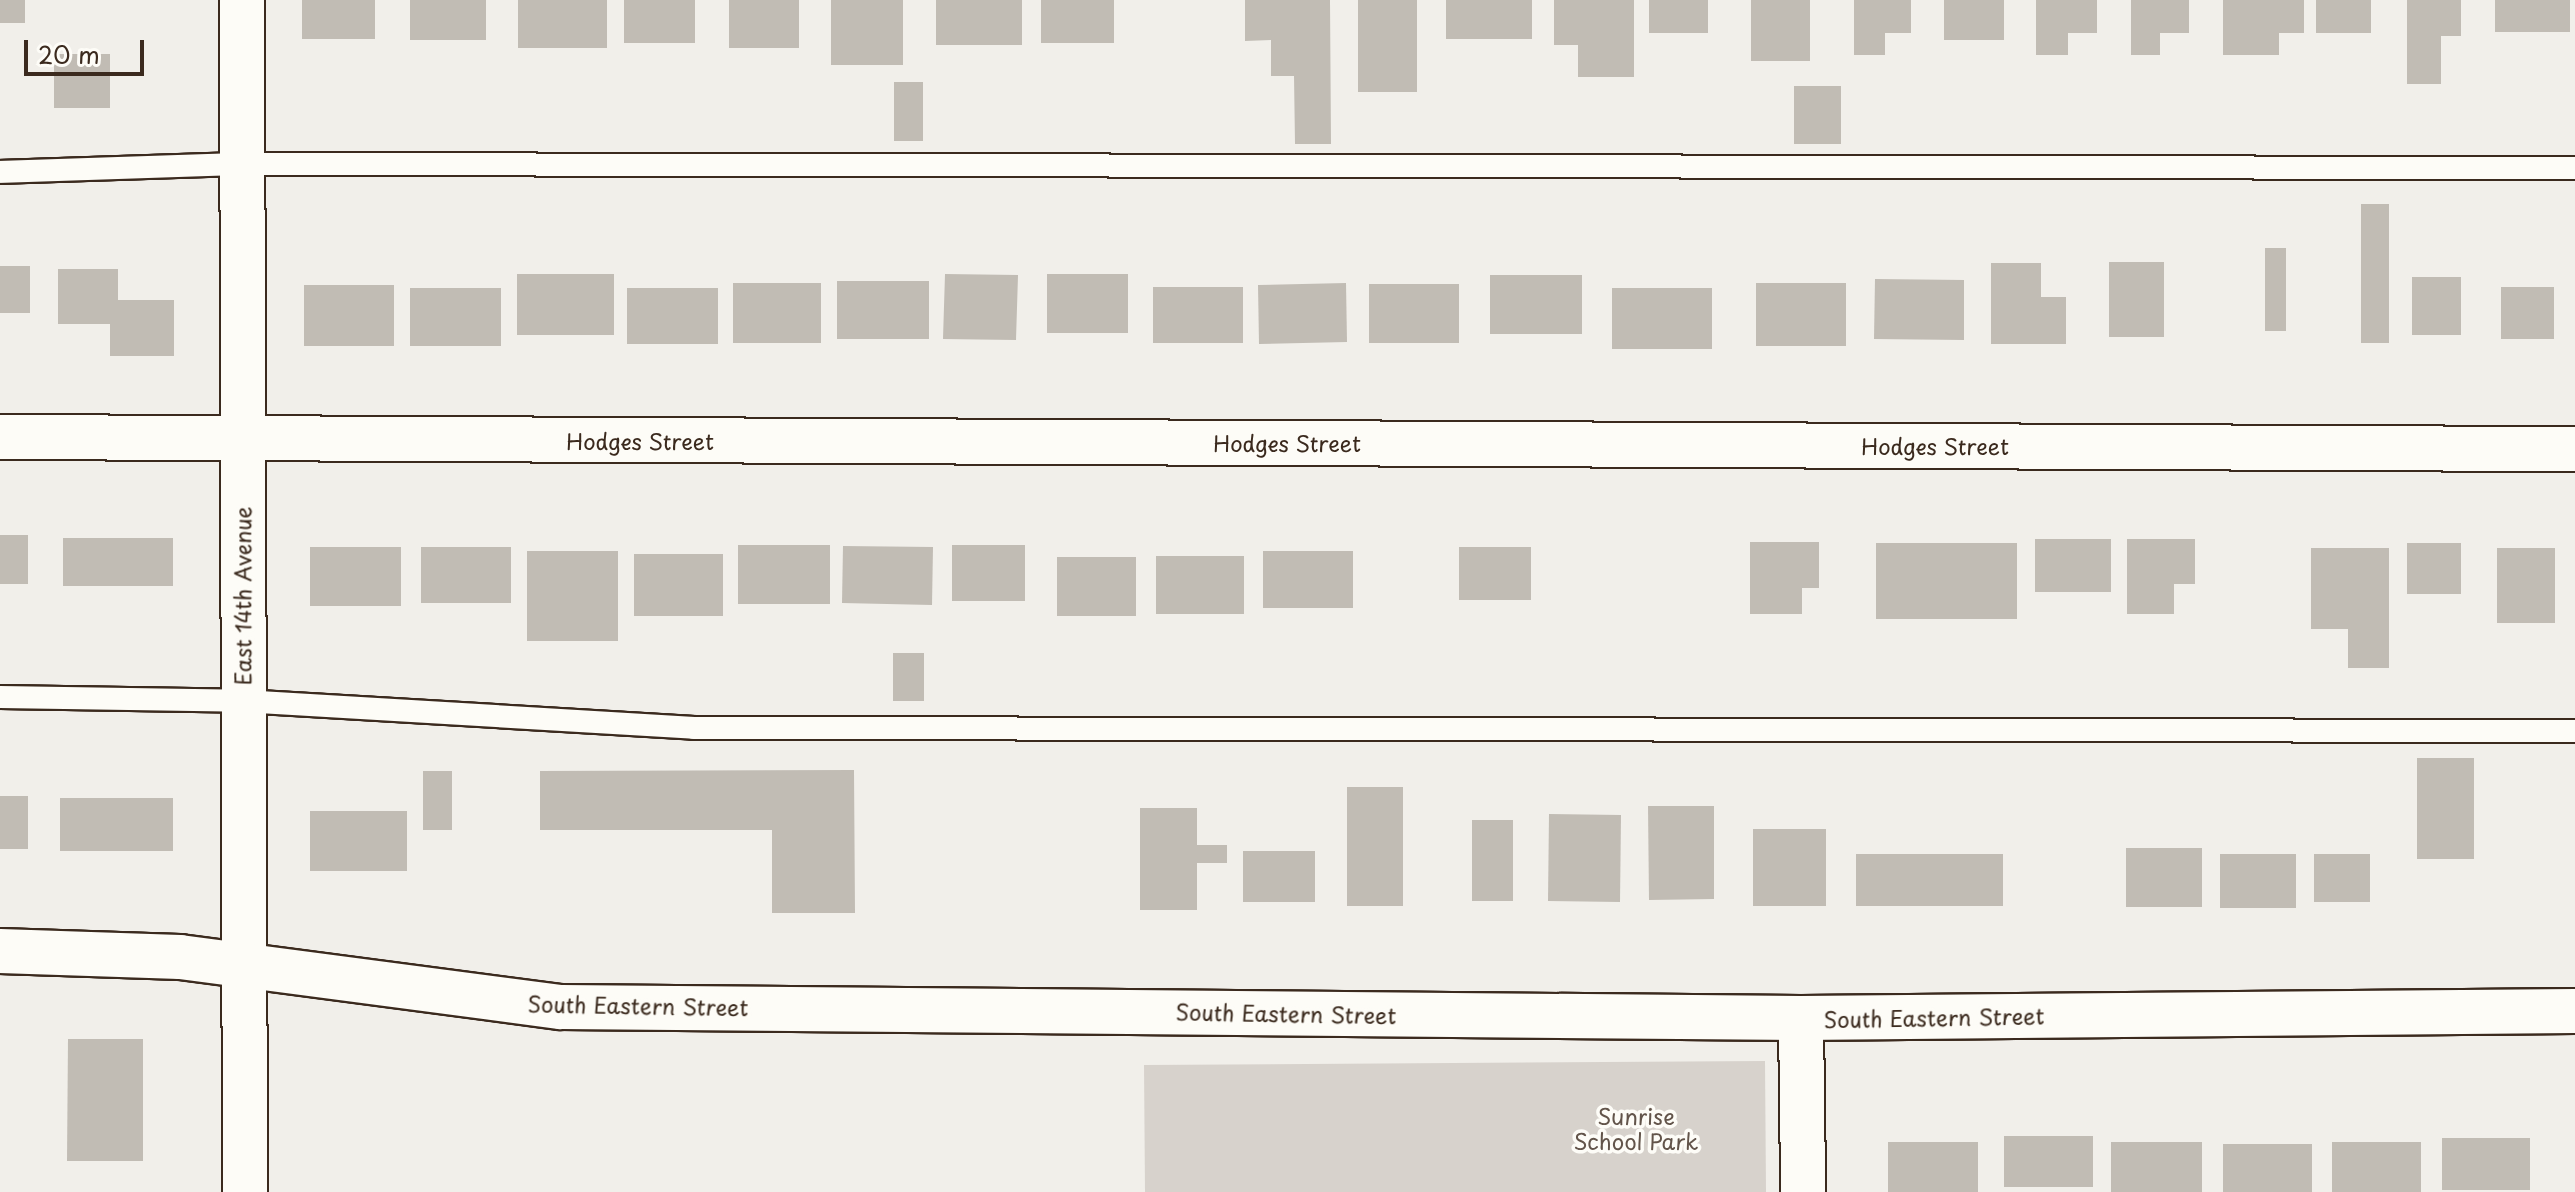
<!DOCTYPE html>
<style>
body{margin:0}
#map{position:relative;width:2575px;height:1192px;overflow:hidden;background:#f1efea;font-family:"Playpen Sans",sans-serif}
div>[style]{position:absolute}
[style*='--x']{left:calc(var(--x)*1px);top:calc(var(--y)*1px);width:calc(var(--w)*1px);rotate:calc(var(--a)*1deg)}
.green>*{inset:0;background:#d7d2cc}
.building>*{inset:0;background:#c1bcb4}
.roads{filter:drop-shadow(2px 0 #3b2a1e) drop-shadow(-2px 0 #3b2a1e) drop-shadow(0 2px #3b2a1e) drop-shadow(0 -2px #3b2a1e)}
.lane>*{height:22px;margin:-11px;padding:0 11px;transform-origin:11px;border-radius:11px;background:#fdfcf7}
.street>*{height:44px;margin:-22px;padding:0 22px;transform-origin:22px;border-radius:22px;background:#fdfcf7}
.secondary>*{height:44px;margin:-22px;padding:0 22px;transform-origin:22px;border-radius:22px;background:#fdfcf7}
span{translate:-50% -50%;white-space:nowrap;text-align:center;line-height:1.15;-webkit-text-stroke:7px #fdfcf7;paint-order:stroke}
.street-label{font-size:22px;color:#3b2a1e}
.park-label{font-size:22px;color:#62544a}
.scale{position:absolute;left:24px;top:40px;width:120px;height:36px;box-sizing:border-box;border:4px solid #3b2a1e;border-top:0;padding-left:10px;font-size:24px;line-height:28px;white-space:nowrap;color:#3b2a1e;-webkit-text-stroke:6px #fdfcf7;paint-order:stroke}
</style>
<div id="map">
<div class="green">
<i style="clip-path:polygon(1765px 1061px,1766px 1192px,1145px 1192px,1144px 1065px)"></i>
</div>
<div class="building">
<i style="clip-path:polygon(0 0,25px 0,25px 23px,0 23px)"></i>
<i style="clip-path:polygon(302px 0,375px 0,375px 39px,302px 39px)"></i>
<i style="clip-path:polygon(410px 0,486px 0,486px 40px,410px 40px)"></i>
<i style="clip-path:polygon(518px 0,607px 0,607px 48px,518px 48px)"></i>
<i style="clip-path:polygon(624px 0,695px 0,695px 43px,624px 43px)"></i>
<i style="clip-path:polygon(729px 0,799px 0,799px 48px,729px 48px)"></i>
<i style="clip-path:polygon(831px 0,903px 0,903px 65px,831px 65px)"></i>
<i style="clip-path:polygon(936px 0,1022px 0,1022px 45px,936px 45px)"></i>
<i style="clip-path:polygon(1041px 0,1114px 0,1114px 43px,1041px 43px)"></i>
<i style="clip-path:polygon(1245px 0,1330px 0,1331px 144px,1295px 144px,1294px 76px,1271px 76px,1271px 40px,1245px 41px)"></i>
<i style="clip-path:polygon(1358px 0,1417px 0,1417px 92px,1358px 92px)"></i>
<i style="clip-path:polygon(1446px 0,1532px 0,1532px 39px,1446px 39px)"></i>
<i style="clip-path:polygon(1554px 0,1634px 0,1634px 77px,1578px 77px,1578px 45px,1554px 45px)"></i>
<i style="clip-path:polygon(1649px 0,1708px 0,1708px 33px,1649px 33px)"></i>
<i style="clip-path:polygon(1751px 0,1810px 0,1810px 61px,1751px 61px)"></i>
<i style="clip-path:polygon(1854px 0,1911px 0,1911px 33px,1885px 33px,1885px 55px,1854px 55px)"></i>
<i style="clip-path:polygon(1944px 0,2004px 0,2004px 40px,1944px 40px)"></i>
<i style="clip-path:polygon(2036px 0,2097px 0,2097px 33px,2068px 33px,2068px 55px,2036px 55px)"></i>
<i style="clip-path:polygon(2131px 0,2189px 0,2189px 33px,2160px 33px,2160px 55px,2131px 55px)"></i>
<i style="clip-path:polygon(2223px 0,2304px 0,2304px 33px,2279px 33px,2279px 55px,2223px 55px)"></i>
<i style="clip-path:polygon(2316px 0,2371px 0,2371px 33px,2316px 33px)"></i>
<i style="clip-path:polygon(2407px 0,2461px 0,2461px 36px,2441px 36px,2441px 84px,2407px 84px)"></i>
<i style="clip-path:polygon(2495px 0,2570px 0,2570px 32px,2495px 32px)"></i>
<i style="clip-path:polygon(54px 54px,110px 54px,110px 108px,54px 108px)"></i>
<i style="clip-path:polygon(894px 82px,923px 82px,923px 141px,894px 141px)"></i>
<i style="clip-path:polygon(1794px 86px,1841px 86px,1841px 144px,1794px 144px)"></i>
<i style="clip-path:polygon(2361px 204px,2389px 204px,2389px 343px,2361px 343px)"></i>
<i style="clip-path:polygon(2265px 248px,2286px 248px,2286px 331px,2265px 331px)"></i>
<i style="clip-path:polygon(2109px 262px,2164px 262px,2164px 337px,2109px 337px)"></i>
<i style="clip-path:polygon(1991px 263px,2041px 263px,2041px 297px,2066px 297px,2066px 344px,1991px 344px)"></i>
<i style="clip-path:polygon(0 266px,30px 266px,30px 313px,0 313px)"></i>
<i style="clip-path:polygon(58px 269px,118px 269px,118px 300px,174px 300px,174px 356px,110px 356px,110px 324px,58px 324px)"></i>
<i style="clip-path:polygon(517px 274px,614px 274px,614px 335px,517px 335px)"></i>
<i style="clip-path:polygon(945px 274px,1018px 275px,1016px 340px,943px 339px)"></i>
<i style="clip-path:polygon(1047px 274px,1128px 274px,1128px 333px,1047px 333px)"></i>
<i style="clip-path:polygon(1490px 275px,1582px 275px,1582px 334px,1490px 334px)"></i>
<i style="clip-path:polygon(2412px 277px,2461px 277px,2461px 335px,2412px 335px)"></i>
<i style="clip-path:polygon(1875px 279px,1964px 280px,1964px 340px,1874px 339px)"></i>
<i style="clip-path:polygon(837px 281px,929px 281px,929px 339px,837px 339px)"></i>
<i style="clip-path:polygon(733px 283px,821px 283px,821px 343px,733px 343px)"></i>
<i style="clip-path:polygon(1346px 283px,1347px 342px,1259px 344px,1258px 285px)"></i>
<i style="clip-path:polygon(1756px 283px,1846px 283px,1846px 346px,1756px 346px)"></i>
<i style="clip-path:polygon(1369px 284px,1459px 284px,1459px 343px,1369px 343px)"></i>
<i style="clip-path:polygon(304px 285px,394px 285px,394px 346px,304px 346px)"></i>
<i style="clip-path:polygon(1153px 287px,1243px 287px,1243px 343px,1153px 343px)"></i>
<i style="clip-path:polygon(2501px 287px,2554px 287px,2554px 339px,2501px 339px)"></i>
<i style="clip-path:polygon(410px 288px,501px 288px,501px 346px,410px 346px)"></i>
<i style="clip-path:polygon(627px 288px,718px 288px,718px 344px,627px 344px)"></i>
<i style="clip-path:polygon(1612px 288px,1712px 288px,1712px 349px,1612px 349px)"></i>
<i style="clip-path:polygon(0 535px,28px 535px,28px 584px,0 584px)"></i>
<i style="clip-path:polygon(63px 538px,173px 538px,173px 586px,63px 586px)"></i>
<i style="clip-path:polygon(2035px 539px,2111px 539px,2111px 592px,2035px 592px)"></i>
<i style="clip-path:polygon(2127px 539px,2195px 539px,2195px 584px,2174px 584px,2174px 614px,2127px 614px)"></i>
<i style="clip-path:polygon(1750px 542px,1819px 542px,1819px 588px,1802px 588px,1802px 614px,1750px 614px)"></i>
<i style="clip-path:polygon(1876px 543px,2017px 543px,2017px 619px,1876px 619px)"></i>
<i style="clip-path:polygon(2407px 543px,2461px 543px,2461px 594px,2407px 594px)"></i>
<i style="clip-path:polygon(738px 545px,830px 545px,830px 604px,738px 604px)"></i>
<i style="clip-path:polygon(952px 545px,1025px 545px,1025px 601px,952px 601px)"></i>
<i style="clip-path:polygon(843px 546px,933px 547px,932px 605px,842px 603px)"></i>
<i style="clip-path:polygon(310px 547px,401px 547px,401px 606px,310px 606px)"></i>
<i style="clip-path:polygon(421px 547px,511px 547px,511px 603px,421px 603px)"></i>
<i style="clip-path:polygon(1459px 547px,1531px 547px,1531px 600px,1459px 600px)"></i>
<i style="clip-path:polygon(2311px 548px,2389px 548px,2389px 668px,2348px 668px,2348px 629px,2311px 629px)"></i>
<i style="clip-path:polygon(2497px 548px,2555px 548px,2555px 623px,2497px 623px)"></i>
<i style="clip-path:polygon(527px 551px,618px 551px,618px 641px,527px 641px)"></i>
<i style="clip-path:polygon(1263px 551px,1353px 551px,1353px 608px,1263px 608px)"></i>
<i style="clip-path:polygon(634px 554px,723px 554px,723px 616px,634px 616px)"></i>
<i style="clip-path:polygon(1156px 556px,1244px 556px,1244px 614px,1156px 614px)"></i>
<i style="clip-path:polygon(1057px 557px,1136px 557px,1136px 616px,1057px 616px)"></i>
<i style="clip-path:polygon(893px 653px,924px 653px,924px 701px,893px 701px)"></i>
<i style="clip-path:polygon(2417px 758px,2474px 758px,2474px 859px,2417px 859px)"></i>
<i style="clip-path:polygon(854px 770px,855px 913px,772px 913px,772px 830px,540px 830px,540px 771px)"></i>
<i style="clip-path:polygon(423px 771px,452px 771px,452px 830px,423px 830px)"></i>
<i style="clip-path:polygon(1347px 787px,1403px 787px,1403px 906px,1347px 906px)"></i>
<i style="clip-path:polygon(0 796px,28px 796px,28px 849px,0 849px)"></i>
<i style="clip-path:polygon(60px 798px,173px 798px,173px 851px,60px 851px)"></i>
<i style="clip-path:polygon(1648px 806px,1714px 806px,1714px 899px,1649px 900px)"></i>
<i style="clip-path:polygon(1140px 808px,1197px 808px,1197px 845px,1227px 845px,1227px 863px,1197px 863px,1197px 910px,1140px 910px)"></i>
<i style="clip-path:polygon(310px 811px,407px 811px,407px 871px,310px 871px)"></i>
<i style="clip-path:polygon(1549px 814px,1621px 815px,1620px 902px,1548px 901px)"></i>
<i style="clip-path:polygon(1472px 820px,1513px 820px,1513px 901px,1472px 901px)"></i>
<i style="clip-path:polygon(1753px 829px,1826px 829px,1826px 906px,1753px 906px)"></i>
<i style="clip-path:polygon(2126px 848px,2202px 848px,2202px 907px,2126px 907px)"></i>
<i style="clip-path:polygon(1243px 851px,1315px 851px,1315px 902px,1243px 902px)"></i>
<i style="clip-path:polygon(1856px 854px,2003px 854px,2003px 906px,1856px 906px)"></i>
<i style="clip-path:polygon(2220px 854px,2296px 854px,2296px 908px,2220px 908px)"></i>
<i style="clip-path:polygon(2314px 854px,2370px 854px,2370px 902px,2314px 902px)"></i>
<i style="clip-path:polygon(68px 1039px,143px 1039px,143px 1161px,67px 1161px)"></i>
<i style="clip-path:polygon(2004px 1136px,2093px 1136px,2093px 1187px,2004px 1187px)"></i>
<i style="clip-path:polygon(2442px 1138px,2530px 1138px,2530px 1190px,2442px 1190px)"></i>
<i style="clip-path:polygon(1888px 1142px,1978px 1142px,1978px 1192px,1888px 1192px)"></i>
<i style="clip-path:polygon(2111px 1142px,2202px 1142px,2202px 1192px,2111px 1192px)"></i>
<i style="clip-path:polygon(2332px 1142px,2421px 1142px,2421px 1192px,2332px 1192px)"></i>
<i style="clip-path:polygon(2223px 1144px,2312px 1144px,2312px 1192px,2223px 1192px)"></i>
</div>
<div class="roads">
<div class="lane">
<i style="--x:0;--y:172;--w:242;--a:-1.9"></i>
<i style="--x:242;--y:164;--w:2333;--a:0.1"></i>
<i style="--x:0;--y:697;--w:242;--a:0.9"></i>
<i style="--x:242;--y:701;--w:453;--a:3.4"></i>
<i style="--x:694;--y:728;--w:1881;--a:0.09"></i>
</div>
<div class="street">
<i style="--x:0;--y:437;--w:2575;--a:0.27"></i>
<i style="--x:1801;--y:1018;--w:174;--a:89.3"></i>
</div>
<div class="secondary">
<i style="--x:242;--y:0;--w:1192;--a:89.86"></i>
<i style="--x:0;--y:951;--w:180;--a:1.9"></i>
<i style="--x:180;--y:957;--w:384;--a:7.5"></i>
<i style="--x:561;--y:1007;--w:1240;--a:0.51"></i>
<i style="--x:1801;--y:1018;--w:774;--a:-0.52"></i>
</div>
</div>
<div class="street-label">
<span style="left:640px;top:441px">Hodges Street</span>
<span style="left:1287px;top:443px">Hodges Street</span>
<span style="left:1935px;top:446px">Hodges Street</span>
<span style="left:242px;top:596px;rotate:-90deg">East 14th Avenue</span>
<span style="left:638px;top:1005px;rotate:1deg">South Eastern Street</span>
<span style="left:1286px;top:1013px;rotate:1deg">South Eastern Street</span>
<span style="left:1934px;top:1017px;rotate:-1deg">South Eastern Street</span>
</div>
<div class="park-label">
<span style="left:1636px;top:1128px">Sunrise<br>School Park</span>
</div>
<div class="scale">20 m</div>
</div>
